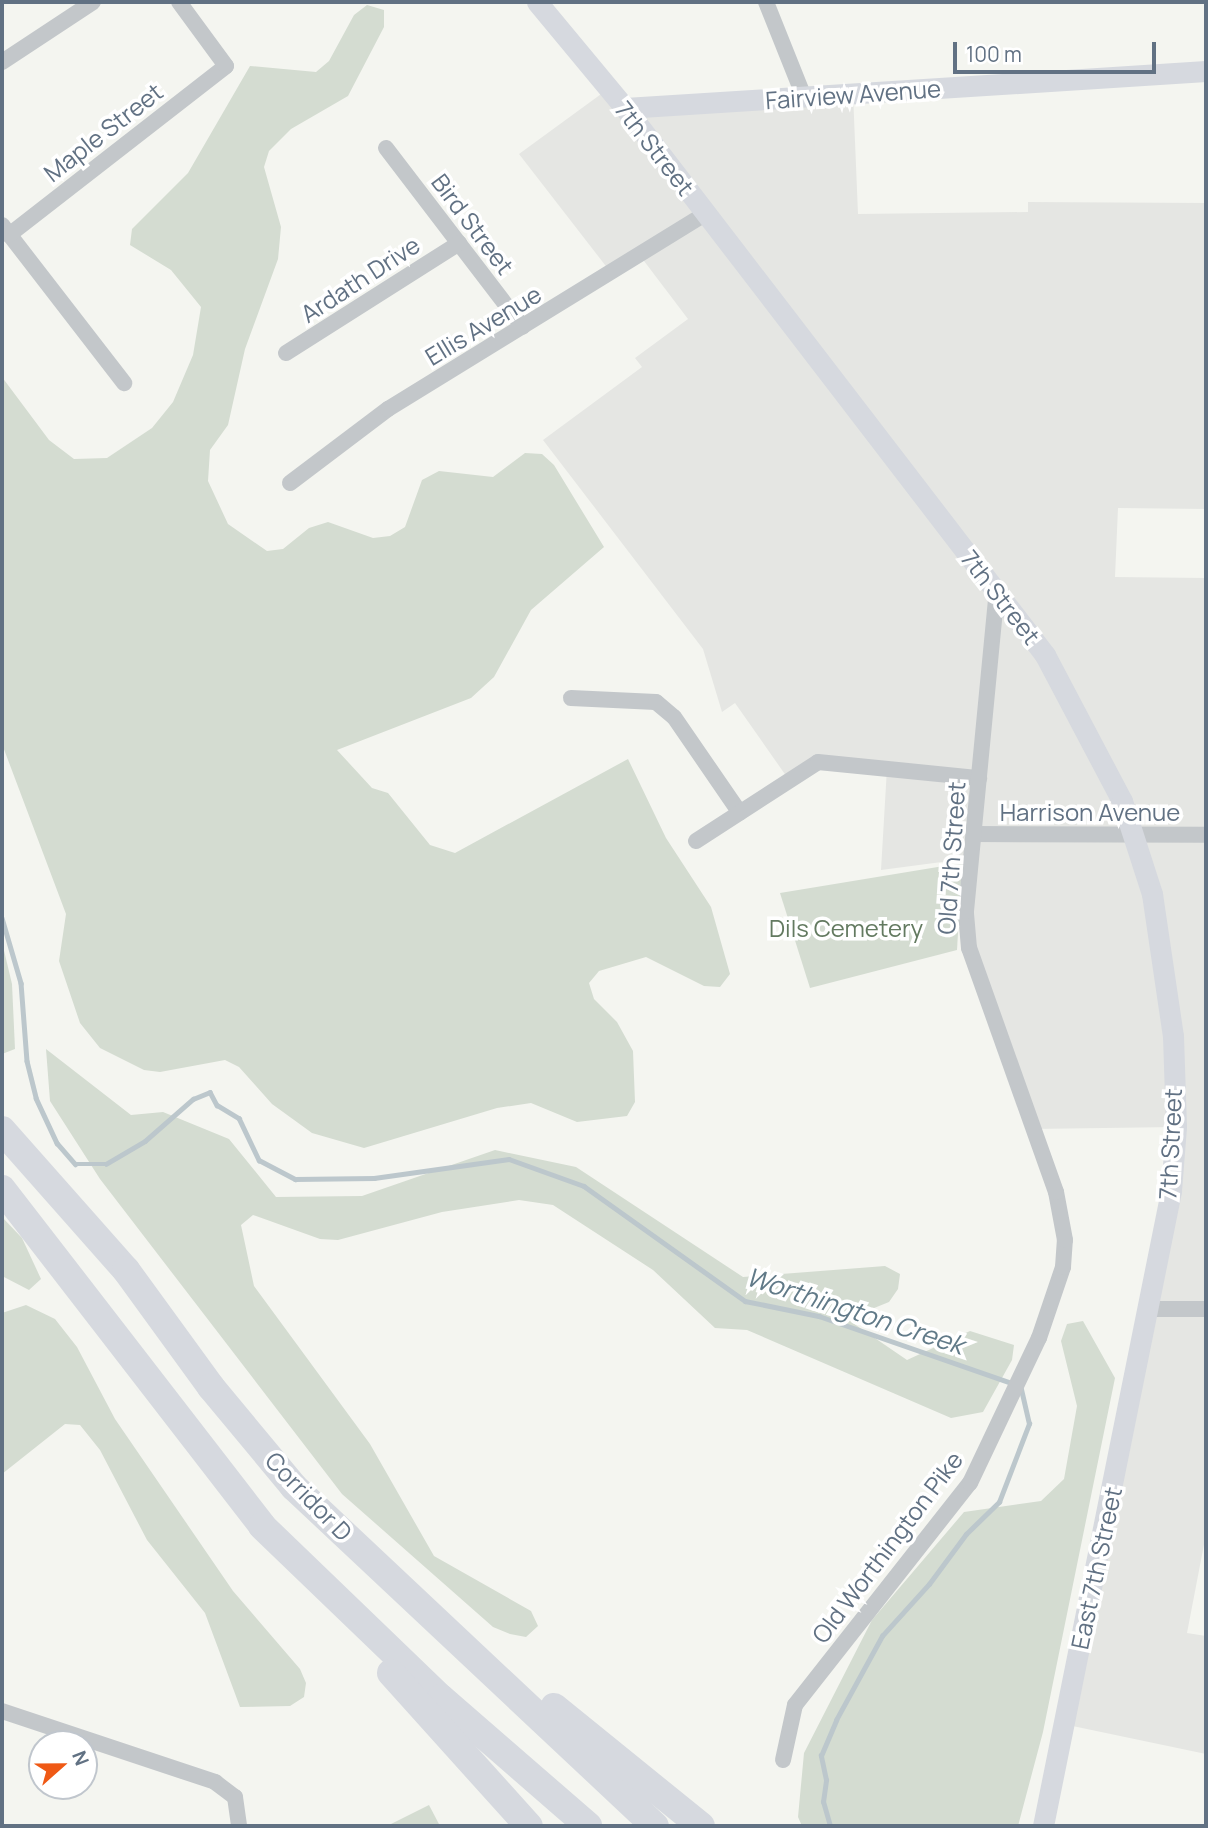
<!DOCTYPE html>
<style>
body{margin:0}
#map{position:relative;width:1208px;height:1828px;overflow:hidden;background:#f4f5f0;font-family:Manrope,sans-serif}
div>[style]{position:absolute}
[style*='--x']{left:calc(var(--x)*1px);top:calc(var(--y)*1px);width:calc(var(--w)*1px);rotate:calc(var(--a)*1deg)}
.built>*{inset:0;background:#e5e6e3}
.green>*{inset:0;background:#d4dcd1}
.stream>*{height:4.5px;margin:-2.25px;padding:0 2.25px;transform-origin:2.25px;border-radius:2.25px;background:#bcc7cc}
.street>*{height:16px;margin:-8px;padding:0 8px;transform-origin:8px;border-radius:8px;background:#c3c7ca}
.secondary>*{height:21px;margin:-10.5px;padding:0 10.5px;transform-origin:10.5px;border-radius:10.5px;background:#d6d9df}
.highway>*{height:28px;margin:-14px;padding:0 14px;transform-origin:14px;border-radius:14px;background:#d6d9df}
span{translate:-50% -50%;white-space:nowrap;text-align:center;line-height:1.15;-webkit-text-stroke:7px #fff;paint-order:stroke}
.street-label{font-size:24px;color:#617183}
.park-label{font-size:24px;color:#637a60}
.water-label{font-size:26px;color:#617a88;font-style:italic}
.frame{position:absolute;inset:0;border:4px solid #617183;pointer-events:none}
.north{position:absolute;left:28px;top:1730px;width:70px;height:70px;box-sizing:border-box;background:#fff;border:2px solid #c0c6cd;border-radius:50%;rotate:69deg;font-size:19px;font-weight:700;line-height:28px;text-align:center;color:#617183}
.north::after{content:'';display:block;margin:auto;width:24px;height:32px;background:#ef5915;clip-path:polygon(50% 0,100% 100%,50% 72%,0 100%)}
.scale{position:absolute;left:953px;top:42px;width:203px;height:32px;box-sizing:border-box;border:4px solid #617183;border-top:0;padding-left:9px;font-size:21px;line-height:24px;white-space:nowrap;color:#617183;-webkit-text-stroke:5px #fff;paint-order:stroke}
</style>
<div id="map">
<div class="built">
<i style="clip-path:polygon(608px 89px,625px 108px,853px 93px,858px 214px,1028px 212px,1028px 202px,1206px 203px,1206px 509px,1118px 508px,1115px 577px,1206px 578px,1206px 1534px,1187px 1633px,1206px 1636px,1206px 1754px,1063px 1724px,1176px 1127px,1032px 1129px,969px 948px,972px 858px,881px 870px,887px 768px,818px 762px,789px 780px,735px 703px,722px 712px,703px 649px,543px 440px,642px 367px,635px 358px,688px 319px,641px 257px,612px 274px,519px 154px)"></i>
</div>
<div class="green">
<i style="clip-path:polygon(367px 5px,384px 10px,384px 27px,348px 96px,291px 129px,269px 151px,264px 167px,281px 227px,278px 259px,245px 349px,228px 425px,210px 450px,208px 481px,228px 524px,267px 551px,283px 549px,309px 528px,328px 522px,373px 538px,390px 536px,405px 527px,422px 480px,439px 471px,493px 477px,525px 453px,542px 454px,554px 465px,604px 547px,531px 610px,494px 677px,471px 698px,337px 750px,372px 788px,388px 793px,430px 845px,455px 853px,628px 759px,666px 838px,711px 907px,730px 974px,720px 987px,704px 986px,646px 957px,599px 971px,589px 983px,594px 999px,617px 1022px,633px 1051px,635px 1102px,627px 1116px,577px 1122px,531px 1103px,497px 1108px,364px 1148px,312px 1133px,272px 1104px,239px 1067px,225px 1060px,160px 1072px,144px 1070px,100px 1048px,80px 1023px,59px 961px,66px 914px,2px 744px,2px 377px,49px 440px,74px 459px,107px 458px,152px 428px,173px 402px,193px 355px,201px 307px,171px 270px,130px 245px,132px 229px,188px 173px,250px 66px,316px 72px,329px 61px,354px 15px)"></i>
<i style="clip-path:polygon(962px 863px,957px 950px,810px 988px,780px 893px)"></i>
<i style="clip-path:polygon(2px 942px,12px 984px,15px 1049px,2px 1054px)"></i>
<i style="clip-path:polygon(46px 1049px,131px 1115px,163px 1112px,229px 1139px,276px 1197px,362px 1196px,495px 1150px,576px 1167px,743px 1277px,885px 1266px,900px 1274px,898px 1289px,889px 1302px,847px 1319px,907px 1360px,970px 1331px,1014px 1345px,1012px 1360px,983px 1412px,951px 1418px,747px 1330px,715px 1328px,653px 1270px,553px 1205px,519px 1200px,442px 1212px,338px 1240px,320px 1239px,253px 1215px,241px 1225px,254px 1286px,370px 1444px,434px 1556px,531px 1611px,538px 1626px,526px 1637px,510px 1634px,493px 1627px,342px 1494px,100px 1179px,50px 1101px)"></i>
<i style="clip-path:polygon(2px 1217px,22px 1238px,41px 1279px,29px 1290px,2px 1276px)"></i>
<i style="clip-path:polygon(26px 1305px,55px 1319px,77px 1347px,115px 1419px,233px 1591px,300px 1669px,306px 1683px,304px 1697px,290px 1706px,240px 1707px,205px 1613px,147px 1540px,100px 1450px,80px 1425px,65px 1424px,2px 1474px,2px 1313px)"></i>
<i style="clip-path:polygon(1083px 1321px,1115px 1378px,1043px 1732px,1018px 1826px,802px 1826px,798px 1817px,804px 1753px,872px 1620px,964px 1512px,1041px 1501px,1064px 1479px,1077px 1406px,1061px 1341px,1067px 1324px)"></i>
<i style="clip-path:polygon(429px 1805px,440px 1826px,387px 1826px)"></i>
</div>
<div class="stream">
<i style="--x:2;--y:918;--w:68;--a:73.7"></i>
<i style="--x:21;--y:983;--w:78;--a:85.6"></i>
<i style="--x:27;--y:1061;--w:38;--a:76"></i>
<i style="--x:36;--y:1098;--w:50;--a:65"></i>
<i style="--x:57;--y:1143;--w:28;--a:49"></i>
<i style="--x:75;--y:1164;--w:31;--a:0"></i>
<i style="--x:106;--y:1164;--w:45;--a:-30.5"></i>
<i style="--x:145;--y:1141;--w:64;--a:-41.2"></i>
<i style="--x:193;--y:1099;--w:18;--a:-22"></i>
<i style="--x:210;--y:1092;--w:15;--a:62"></i>
<i style="--x:217;--y:1105;--w:26;--a:31"></i>
<i style="--x:239;--y:1118;--w:47;--a:64.5"></i>
<i style="--x:259;--y:1160;--w:41;--a:27.8"></i>
<i style="--x:295;--y:1179;--w:79;--a:-0.7"></i>
<i style="--x:374;--y:1178;--w:136;--a:-8"></i>
<i style="--x:509;--y:1159;--w:80;--a:19.8"></i>
<i style="--x:584;--y:1186;--w:198;--a:35.5"></i>
<i style="--x:745;--y:1301;--w:76;--a:11.5"></i>
<i style="--x:819;--y:1316;--w:207;--a:19.2"></i>
<i style="--x:830;--y:1826;--w:25;--a:-106"></i>
<i style="--x:823;--y:1802;--w:22;--a:-82"></i>
<i style="--x:826;--y:1780;--w:25;--a:-102"></i>
<i style="--x:821;--y:1756;--w:39;--a:-67"></i>
<i style="--x:836;--y:1720;--w:96;--a:-61.3"></i>
<i style="--x:882;--y:1636;--w:70;--a:-47.9"></i>
<i style="--x:929;--y:1584;--w:62;--a:-53.5"></i>
<i style="--x:966;--y:1534;--w:46;--a:-44.1"></i>
<i style="--x:999;--y:1502;--w:84;--a:-69"></i>
<i style="--x:1029;--y:1424;--w:36;--a:-103"></i>
</div>
<div class="street">
<i style="--x:766;--y:2;--w:102;--a:68.2"></i>
<i style="--x:2;--y:62;--w:109;--a:-33.4"></i>
<i style="--x:386;--y:148;--w:225;--a:52.6"></i>
<i style="--x:2;--y:225;--w:200;--a:52.3"></i>
<i style="--x:9;--y:235;--w:275;--a:-37.9"></i>
<i style="--x:226;--y:66;--w:79;--a:-126.3"></i>
<i style="--x:286;--y:353;--w:205;--a:-32.4"></i>
<i style="--x:290;--y:483;--w:123;--a:-37.1"></i>
<i style="--x:388;--y:409;--w:374;--a:-31.6"></i>
<i style="--x:571;--y:698;--w:85;--a:2.7"></i>
<i style="--x:656;--y:702;--w:23;--a:40"></i>
<i style="--x:674;--y:717;--w:116;--a:55.5"></i>
<i style="--x:974;--y:834;--w:232;--a:0.2"></i>
<i style="--x:696;--y:841;--w:145;--a:-32.9"></i>
<i style="--x:818;--y:762;--w:162;--a:5.7"></i>
<i style="--x:1148;--y:1309;--w:58;--a:0"></i>
<i style="--x:2;--y:1711;--w:225;--a:18.4"></i>
<i style="--x:215;--y:1782;--w:25;--a:37"></i>
<i style="--x:235;--y:1797;--w:29;--a:82"></i>
<i style="--x:783;--y:1760;--w:56;--a:-77.7"></i>
<i style="--x:795;--y:1705;--w:283;--a:-51.8"></i>
<i style="--x:970;--y:1483;--w:161;--a:-64.6"></i>
<i style="--x:1039;--y:1338;--w:75;--a:-71.3"></i>
<i style="--x:1063;--y:1267;--w:27;--a:-86"></i>
<i style="--x:1065;--y:1240;--w:49;--a:-100.6"></i>
<i style="--x:1056;--y:1192;--w:259;--a:-109.6"></i>
<i style="--x:969;--y:948;--w:37;--a:-95"></i>
<i style="--x:966;--y:911;--w:322;--a:-84.5"></i>
</div>
<div class="secondary">
<i style="--x:537;--y:2;--w:138;--a:50.3"></i>
<i style="--x:625;--y:108;--w:690;--a:52.48"></i>
<i style="--x:1045;--y:655;--w:165;--a:62.2"></i>
<i style="--x:1122;--y:801;--w:98;--a:72.1"></i>
<i style="--x:1152;--y:894;--w:144;--a:81.6"></i>
<i style="--x:1173;--y:1036;--w:91;--a:88.1"></i>
<i style="--x:1176;--y:1127;--w:64;--a:94.5"></i>
<i style="--x:1171;--y:1191;--w:648;--a:101.4"></i>
<i style="--x:625;--y:108;--w:582;--a:-3.64"></i>
</div>
<div class="highway">
<i style="--x:2;--y:1130;--w:187;--a:48.5"></i>
<i style="--x:126;--y:1270;--w:145;--a:54"></i>
<i style="--x:211;--y:1387;--w:130;--a:50.3"></i>
<i style="--x:294;--y:1487;--w:495;--a:43.2"></i>
<i style="--x:2;--y:1189;--w:426;--a:52.3"></i>
<i style="--x:262;--y:1526;--w:248;--a:43.9"></i>
<i style="--x:441;--y:1698;--w:195;--a:41"></i>
<i style="--x:391;--y:1673;--w:206;--a:48"></i>
<i style="--x:554;--y:1707;--w:189;--a:39"></i>
</div>
<div class="street-label">
<span style="left:853px;top:94px;rotate:-4deg">Fairview Avenue</span>
<span style="left:103px;top:132px;rotate:-38deg">Maple Street</span>
<span style="left:655px;top:148px;rotate:52deg">7th Street</span>
<span style="left:473px;top:224px;rotate:53deg">Bird Street</span>
<span style="left:360px;top:279px;rotate:-33deg">Ardath Drive</span>
<span style="left:483px;top:325px;rotate:-31deg">Ellis Avenue</span>
<span style="left:1001px;top:597px;rotate:52deg">7th Street</span>
<span style="left:1090px;top:812px">Harrison Avenue</span>
<span style="left:951px;top:858px;rotate:-86deg">Old 7th Street</span>
<span style="left:1170px;top:1144px;rotate:-87deg">7th Street</span>
<span style="left:309px;top:1496px;rotate:46deg">Corridor D</span>
<span style="left:887px;top:1547px;rotate:-53deg">Old Worthington Pike</span>
<span style="left:1096px;top:1568px;rotate:-78deg">East 7th Street</span>
</div>
<div class="park-label">
<span style="left:846px;top:928px">Dils Cemetery</span>
</div>
<div class="water-label">
<span style="left:855px;top:1311px;rotate:18deg">Worthington Creek</span>
</div>
<div class="frame"></div>
<div class="north">N</div>
<div class="scale">100 m</div>
</div>
